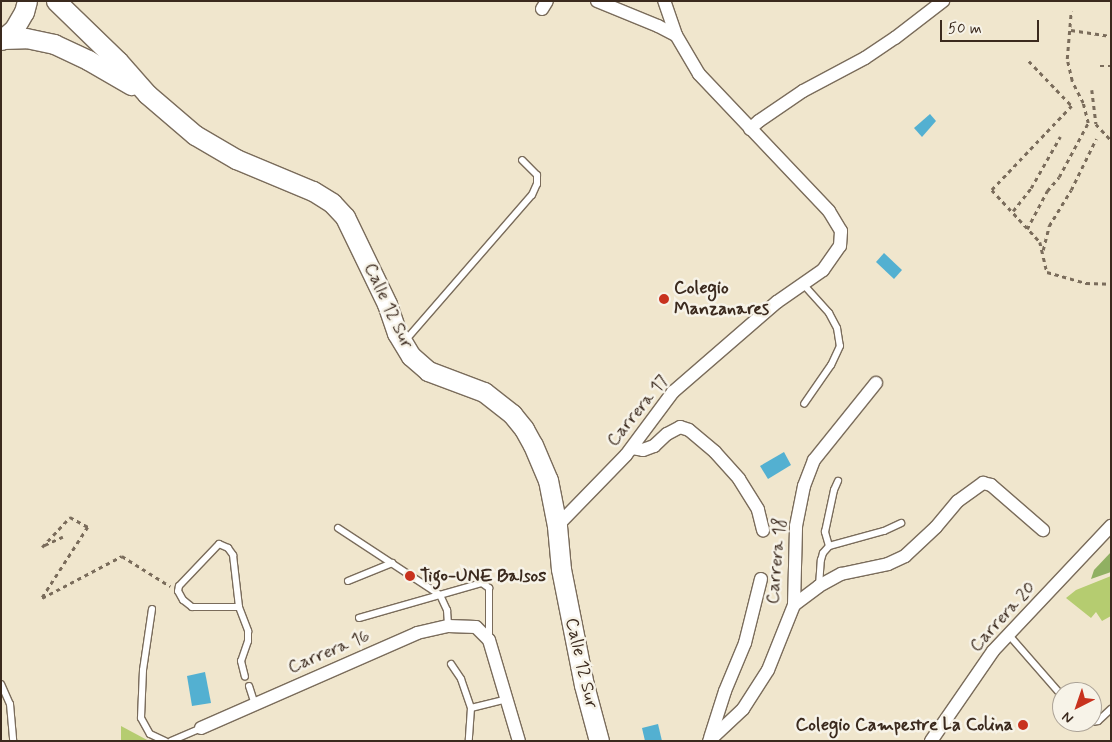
<!DOCTYPE html>
<style>
body{margin:0}
#map{position:relative;width:1112px;height:742px;overflow:hidden;background:#f0e6cd;font-family:Mynerve,sans-serif}
div>[style]{position:absolute}
[style*='--x']{left:calc(var(--x)*1px);top:calc(var(--y)*1px);width:calc(var(--w)*1px);rotate:calc(var(--a)*1deg)}
.green>*{inset:0;background:#b5cc70}
.forest>*{inset:0;background:#90b062}
.water>*{inset:0;background:#53b0d1}
.path>*{height:2.5px;margin-top:-1.25px;transform-origin:0;background:repeating-linear-gradient(90deg,#7a6c5b 0 4px,transparent 0 8px)}
.roads{filter:drop-shadow(1px 0 #7a6c5b) drop-shadow(-1px 0 #7a6c5b) drop-shadow(0 1px #7a6c5b) drop-shadow(0 -1px #7a6c5b)}
.service>*{height:6px;margin:-3px;padding:0 3px;transform-origin:3px;border-radius:3px;background:#fff}
.minor>*{height:12px;margin:-6px;padding:0 6px;transform-origin:6px;border-radius:6px;background:#fff}
.secondary>*{height:19px;margin:-9.5px;padding:0 9.5px;transform-origin:9.5px;border-radius:9.5px;background:#fff}
.dots>*{width:14px;height:14px;translate:-50% -50%;box-sizing:border-box;border:2px solid #f7f3e8;border-radius:50%}
span{translate:-50% -50%;white-space:nowrap;text-align:center;line-height:1.15;-webkit-text-stroke:5px #f7f3e8;paint-order:stroke}
.poi-label{font-size:18px;color:#3b2a1e;font-weight:700}
.left{translate:0 -50%;text-align:left}
.right{translate:-100% -50%;text-align:right}
.street-label{font-size:18px;color:#3b2a1e}
.frame{position:absolute;inset:0;border:2px solid #3b2a1e;pointer-events:none}
.north{position:absolute;left:1052px;top:682px;width:50px;height:50px;box-sizing:border-box;background:#f7f3e8;border:1px solid #aca397;border-radius:50%;rotate:221deg;font-size:14px;font-weight:700;line-height:20px;text-align:center;color:#3b2a1e}
.north::after{content:'';display:block;margin:auto;width:18px;height:22px;background:#c8321e;clip-path:polygon(50% 0,100% 100%,50% 72%,0 100%)}
.scale{position:absolute;left:940px;top:20px;width:99px;height:22px;box-sizing:border-box;border:2px solid #3b2a1e;border-top:0;padding-left:6px;font-size:15px;line-height:18px;white-space:nowrap;color:#3b2a1e;-webkit-text-stroke:4px #f7f3e8;paint-order:stroke}
</style>
<div id="map">
<div class="green">
<i style="clip-path:polygon(1111px 576px,1111px 616px,1102px 621px,1096px 612px,1091px 618px,1066px 598px,1076px 590px)"></i>
<i style="clip-path:polygon(121px 726px,149px 741px,121px 741px)"></i>
</div>
<div class="forest">
<i style="clip-path:polygon(1111px 552px,1111px 572px,1091px 579px,1094px 570px)"></i>
</div>
<div class="water">
<i style="clip-path:polygon(930px 114px,936px 121px,922px 137px,914px 128px)"></i>
<i style="clip-path:polygon(884px 253px,902px 270px,894px 279px,876px 262px)"></i>
<i style="clip-path:polygon(784px 452px,791px 465px,768px 479px,760px 466px)"></i>
<i style="clip-path:polygon(205px 672px,211px 703px,192px 706px,187px 676px)"></i>
<i style="clip-path:polygon(658px 724px,662px 741px,645px 741px,642px 728px)"></i>
</div>
<div class="path">
<i style="--x:1071;--y:30;--w:40;--a:8.5"></i>
<i style="--x:1029;--y:61;--w:62;--a:46.3"></i>
<i style="--x:1072;--y:106;--w:116;--a:133.6"></i>
<i style="--x:992;--y:190;--w:71;--a:47.3"></i>
<i style="--x:1040;--y:242;--w:31;--a:77"></i>
<i style="--x:1047;--y:272;--w:41;--a:15.8"></i>
<i style="--x:1086;--y:283;--w:25;--a:2"></i>
<i style="--x:1100;--y:66;--w:11;--a:0"></i>
<i style="--x:1092;--y:90;--w:34;--a:83"></i>
<i style="--x:1096;--y:124;--w:22;--a:47"></i>
<i style="--x:1013;--y:211;--w:29;--a:-52"></i>
<i style="--x:1031;--y:188;--w:59;--a:-60.4"></i>
<i style="--x:1027;--y:229;--w:43;--a:-62.2"></i>
<i style="--x:1047;--y:191;--w:18;--a:-49"></i>
<i style="--x:1059;--y:177;--w:61;--a:-61.8"></i>
<i style="--x:1088;--y:123;--w:21;--a:-104"></i>
<i style="--x:1083;--y:103;--w:25;--a:-117"></i>
<i style="--x:1072;--y:81;--w:23;--a:-103"></i>
<i style="--x:1067;--y:59;--w:48;--a:-85.2"></i>
<i style="--x:1043;--y:250;--w:25;--a:-76"></i>
<i style="--x:1049;--y:226;--w:42;--a:-58.6"></i>
<i style="--x:1071;--y:190;--w:57;--a:-63.9"></i>
<i style="--x:63;--y:537;--w:23;--a:155"></i>
<i style="--x:42;--y:547;--w:41;--a:-47"></i>
<i style="--x:70;--y:517;--w:21;--a:29"></i>
<i style="--x:88;--y:527;--w:85;--a:122.9"></i>
<i style="--x:42;--y:598;--w:90;--a:-27.7"></i>
<i style="--x:122;--y:556;--w:57;--a:32"></i>
</div>
<div class="roads">
<div class="service">
<i style="--x:803;--y:284;--w:39;--a:48"></i>
<i style="--x:829;--y:313;--w:17;--a:62"></i>
<i style="--x:837;--y:328;--w:18;--a:81"></i>
<i style="--x:840;--y:346;--w:21;--a:115"></i>
<i style="--x:831;--y:365;--w:47;--a:124.7"></i>
<i style="--x:404;--y:342;--w:195;--a:-49"></i>
<i style="--x:532;--y:195;--w:12;--a:-66"></i>
<i style="--x:537;--y:184;--w:9;--a:-90"></i>
<i style="--x:537;--y:175;--w:21;--a:-135"></i>
<i style="--x:338;--y:528;--w:122;--a:33.3"></i>
<i style="--x:440;--y:595;--w:17;--a:65"></i>
<i style="--x:447;--y:610;--w:16;--a:86"></i>
<i style="--x:829;--y:546;--w:15;--a:-106"></i>
<i style="--x:825;--y:532;--w:43;--a:-77.9"></i>
<i style="--x:834;--y:490;--w:10;--a:-66"></i>
<i style="--x:348;--y:581;--w:48;--a:-22.2"></i>
<i style="--x:819;--y:586;--w:26;--a:-86"></i>
<i style="--x:821;--y:560;--w:7;--a:-74"></i>
<i style="--x:823;--y:553;--w:9;--a:-49"></i>
<i style="--x:829;--y:546;--w:57;--a:-15.3"></i>
<i style="--x:884;--y:531;--w:19;--a:-25"></i>
<i style="--x:239;--y:607;--w:47;--a:180"></i>
<i style="--x:192;--y:607;--w:11;--a:-142"></i>
<i style="--x:183;--y:600;--w:10;--a:-119"></i>
<i style="--x:178;--y:591;--w:5;--a:-79"></i>
<i style="--x:179;--y:586;--w:58;--a:-46.4"></i>
<i style="--x:219;--y:544;--w:10;--a:24"></i>
<i style="--x:228;--y:548;--w:9;--a:54"></i>
<i style="--x:233;--y:555;--w:52;--a:83.4"></i>
<i style="--x:239;--y:607;--w:26;--a:69"></i>
<i style="--x:248;--y:631;--w:10;--a:90"></i>
<i style="--x:248;--y:641;--w:21;--a:109"></i>
<i style="--x:241;--y:661;--w:16;--a:76"></i>
<i style="--x:152;--y:609;--w:62;--a:98.4"></i>
<i style="--x:143;--y:670;--w:48;--a:92.4"></i>
<i style="--x:141;--y:718;--w:18;--a:61"></i>
<i style="--x:150;--y:734;--w:17;--a:25"></i>
<i style="--x:359;--y:618;--w:128;--a:-15.9"></i>
<i style="--x:482;--y:583;--w:9;--a:36"></i>
<i style="--x:489;--y:588;--w:51;--a:90"></i>
<i style="--x:1008;--y:634;--w:82;--a:48.9"></i>
<i style="--x:451;--y:664;--w:18;--a:56"></i>
<i style="--x:461;--y:679;--w:31;--a:71"></i>
<i style="--x:471;--y:708;--w:32;--a:94"></i>
<i style="--x:1;--y:684;--w:22;--a:66"></i>
<i style="--x:10;--y:704;--w:37;--a:85"></i>
<i style="--x:249;--y:686;--w:19;--a:72"></i>
<i style="--x:471;--y:708;--w:37;--a:-14"></i>
<i style="--x:1092;--y:722;--w:6;--a:-9"></i>
<i style="--x:1098;--y:721;--w:18;--a:-43"></i>
<i style="--x:171;--y:741;--w:33;--a:-23"></i>
</div>
<div class="minor">
<i style="--x:597;--y:1;--w:66;--a:22.3"></i>
<i style="--x:658;--y:26;--w:20;--a:27"></i>
<i style="--x:542;--y:9;--w:9;--a:-58"></i>
<i style="--x:750;--y:129;--w:12;--a:-42"></i>
<i style="--x:759;--y:121;--w:53;--a:-34.3"></i>
<i style="--x:803;--y:91;--w:70;--a:-28"></i>
<i style="--x:865;--y:58;--w:36;--a:-34"></i>
<i style="--x:895;--y:38;--w:61;--a:-37.6"></i>
<i style="--x:632;--y:448;--w:11;--a:10"></i>
<i style="--x:643;--y:450;--w:12;--a:-20"></i>
<i style="--x:654;--y:446;--w:18;--a:-43"></i>
<i style="--x:667;--y:434;--w:15;--a:-28"></i>
<i style="--x:680;--y:427;--w:9;--a:18"></i>
<i style="--x:689;--y:430;--w:34;--a:40"></i>
<i style="--x:715;--y:452;--w:36;--a:48"></i>
<i style="--x:739;--y:479;--w:36;--a:58"></i>
<i style="--x:758;--y:510;--w:21;--a:76"></i>
<i style="--x:557;--y:526;--w:99;--a:-45.8"></i>
<i style="--x:626;--y:455;--w:79;--a:-53.3"></i>
<i style="--x:673;--y:392;--w:138;--a:-40.9"></i>
<i style="--x:777;--y:302;--w:56;--a:-34.8"></i>
<i style="--x:823;--y:270;--w:29;--a:-55"></i>
<i style="--x:840;--y:246;--w:15;--a:-86"></i>
<i style="--x:841;--y:231;--w:23;--a:-121"></i>
<i style="--x:829;--y:211;--w:189;--a:-133.5"></i>
<i style="--x:699;--y:74;--w:45;--a:-120.5"></i>
<i style="--x:676;--y:35;--w:36;--a:-109"></i>
<i style="--x:794;--y:605;--w:31;--a:-37"></i>
<i style="--x:819;--y:586;--w:25;--a:-29"></i>
<i style="--x:841;--y:574;--w:48;--a:-12"></i>
<i style="--x:888;--y:564;--w:19;--a:-25"></i>
<i style="--x:905;--y:556;--w:42;--a:-43.1"></i>
<i style="--x:936;--y:527;--w:34;--a:-50"></i>
<i style="--x:958;--y:501;--w:31;--a:-36"></i>
<i style="--x:983;--y:483;--w:8;--a:14"></i>
<i style="--x:991;--y:485;--w:69;--a:40.9"></i>
<i style="--x:201;--y:728;--w:236;--a:-23.7"></i>
<i style="--x:417;--y:633;--w:32;--a:-13"></i>
<i style="--x:448;--y:626;--w:28;--a:2"></i>
<i style="--x:476;--y:627;--w:18;--a:45"></i>
<i style="--x:489;--y:640;--w:105;--a:73.5"></i>
<i style="--x:710;--y:738;--w:49;--a:-72.3"></i>
<i style="--x:725;--y:691;--w:52;--a:-67.4"></i>
<i style="--x:745;--y:643;--w:66;--a:-76"></i>
<i style="--x:709;--y:741;--w:47;--a:-43.3"></i>
<i style="--x:743;--y:709;--w:46;--a:-57.3"></i>
<i style="--x:768;--y:670;--w:70;--a:-68.2"></i>
<i style="--x:794;--y:605;--w:79;--a:-88.5"></i>
<i style="--x:796;--y:526;--w:41;--a:-78.7"></i>
<i style="--x:804;--y:486;--w:28;--a:-69"></i>
<i style="--x:814;--y:460;--w:99;--a:-51.2"></i>
<i style="--x:931;--y:741;--w:109;--a:-55.4"></i>
<i style="--x:993;--y:651;--w:172;--a:-46.7"></i>
</div>
<div class="secondary">
<i style="--x:56;--y:1;--w:86;--a:44.1"></i>
<i style="--x:118;--y:61;--w:44;--a:48.7"></i>
<i style="--x:147;--y:94;--w:63;--a:40.5"></i>
<i style="--x:195;--y:135;--w:48;--a:30.3"></i>
<i style="--x:236;--y:159;--w:83;--a:22.6"></i>
<i style="--x:313;--y:191;--w:22;--a:32"></i>
<i style="--x:332;--y:203;--w:19;--a:47"></i>
<i style="--x:345;--y:217;--w:97;--a:64.2"></i>
<i style="--x:387;--y:304;--w:31;--a:71"></i>
<i style="--x:397;--y:333;--w:27;--a:59"></i>
<i style="--x:411;--y:356;--w:23;--a:41"></i>
<i style="--x:428;--y:371;--w:60;--a:20.6"></i>
<i style="--x:484;--y:392;--w:36;--a:38"></i>
<i style="--x:512;--y:414;--w:19;--a:51"></i>
<i style="--x:524;--y:429;--w:18;--a:61"></i>
<i style="--x:533;--y:445;--w:38;--a:67"></i>
<i style="--x:548;--y:480;--w:47;--a:78.9"></i>
<i style="--x:557;--y:526;--w:43;--a:84.7"></i>
<i style="--x:561;--y:569;--w:118;--a:78.8"></i>
<i style="--x:584;--y:685;--w:58;--a:75"></i>
<i style="--x:3;--y:39;--w:23;--a:-2"></i>
<i style="--x:26;--y:38;--w:29;--a:12"></i>
<i style="--x:54;--y:44;--w:38;--a:25"></i>
<i style="--x:88;--y:60;--w:50;--a:30.2"></i>
<i style="--x:1;--y:40;--w:17;--a:-40"></i>
<i style="--x:14;--y:29;--w:20;--a:-60"></i>
<i style="--x:24;--y:12;--w:11;--a:-75"></i>
</div>
</div>
<div class="dots">
<i style="left:664px;top:299px;background:#c8321e"></i>
<i style="left:410px;top:576px;background:#c8321e"></i>
<i style="left:1023px;top:725px;background:#c8321e"></i>
</div>
<div class="poi-label">
<span class="left" style="left:674px;top:299px">Colegio<br>Manzanares</span>
<span class="left" style="left:420px;top:576px">Tigo-UNE Balsos</span>
<span class="right" style="left:1013px;top:725px">Colegio Campestre La Colina</span>
</div>
<div class="street-label">
<span style="left:388px;top:306px;rotate:65deg">Calle 12 Sur</span>
<span style="left:638px;top:411px;rotate:-51deg">Carrera 17</span>
<span style="left:777px;top:561px;rotate:-85deg">Carrera 18</span>
<span style="left:1003px;top:617px;rotate:-48deg">Carrera 20</span>
<span style="left:329px;top:652px;rotate:-23deg">Carrera 16</span>
<span style="left:581px;top:663px;rotate:77deg">Calle 12 Sur</span>
</div>
<div class="frame"></div>
<div class="north">N</div>
<div class="scale">50 m</div>
</div>
